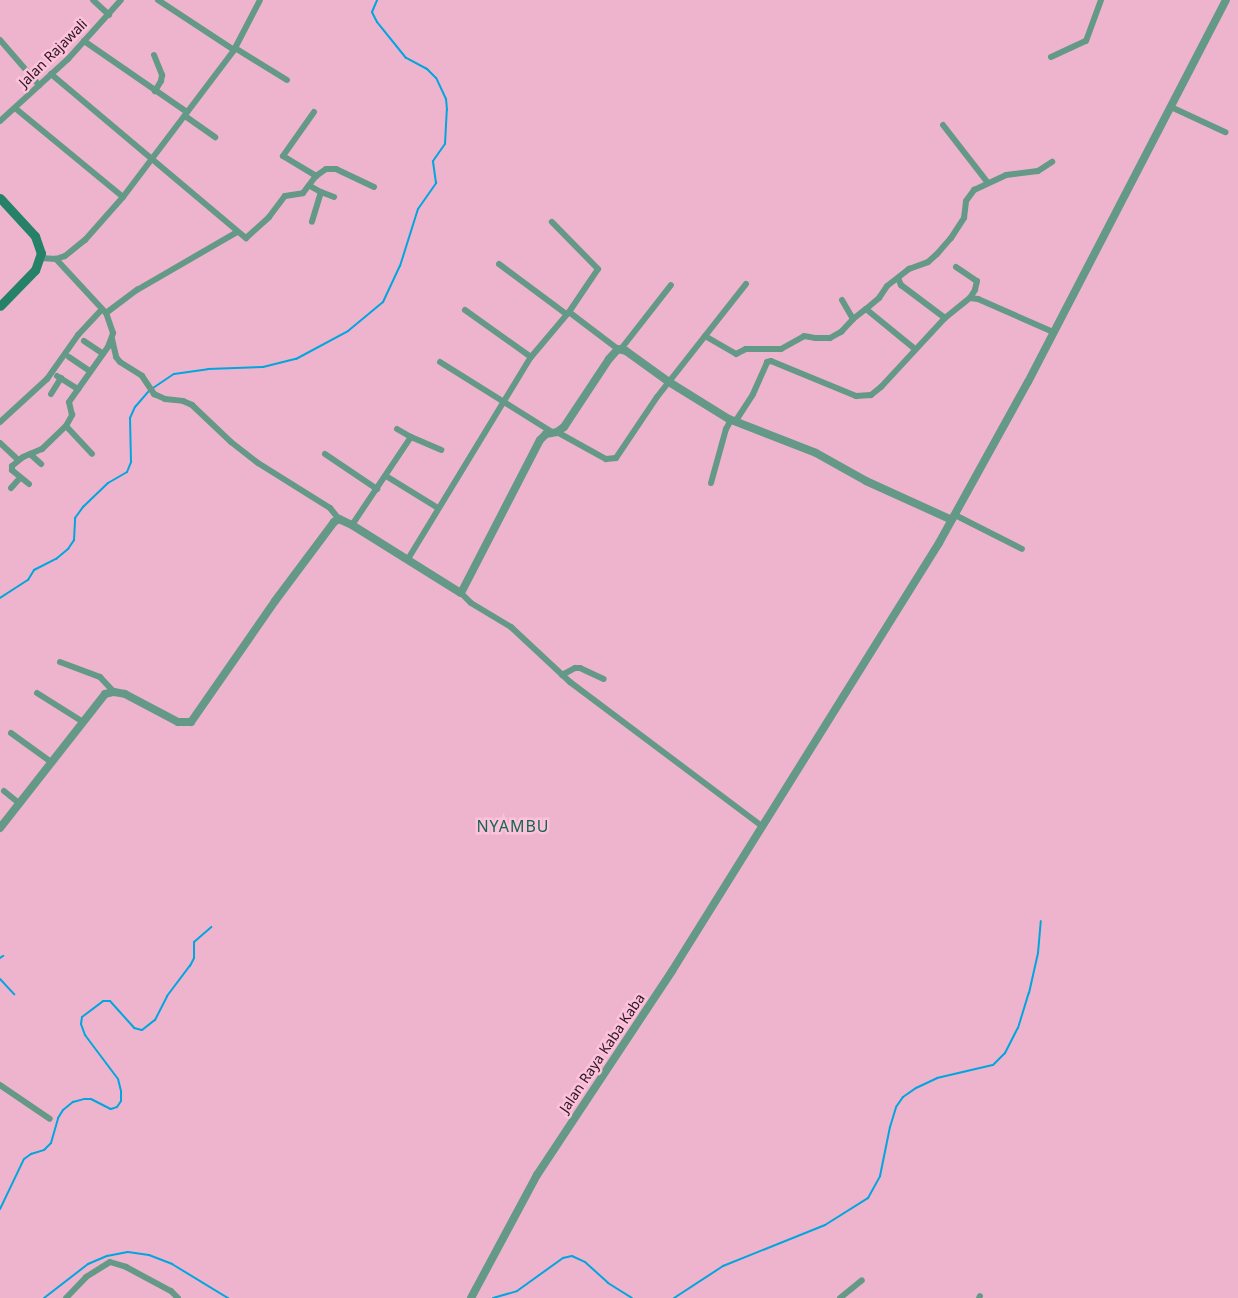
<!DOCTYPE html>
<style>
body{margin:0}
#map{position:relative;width:1238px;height:1298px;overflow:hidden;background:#eeb4ce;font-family:"Noto Sans",sans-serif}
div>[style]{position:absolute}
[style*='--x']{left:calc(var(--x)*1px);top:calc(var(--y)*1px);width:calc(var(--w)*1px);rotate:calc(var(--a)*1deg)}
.stream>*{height:2px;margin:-1px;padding:0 1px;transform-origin:1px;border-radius:1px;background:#00a6dd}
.minor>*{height:6px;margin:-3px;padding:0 3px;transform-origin:3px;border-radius:3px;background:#659987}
.tertiary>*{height:8px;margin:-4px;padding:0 4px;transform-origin:4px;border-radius:4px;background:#659987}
.secondary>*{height:9px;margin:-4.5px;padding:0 4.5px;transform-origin:4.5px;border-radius:4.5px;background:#258168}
span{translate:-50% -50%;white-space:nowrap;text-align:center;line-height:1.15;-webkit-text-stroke:5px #fcc1db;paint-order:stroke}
.street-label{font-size:14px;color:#2a151f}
.quarter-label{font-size:16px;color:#196551;letter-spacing:1px}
</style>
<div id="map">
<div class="stream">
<i style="--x:153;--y:388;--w:25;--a:-34"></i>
<i style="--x:174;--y:374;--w:34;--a:-8"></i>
<i style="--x:208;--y:369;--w:55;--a:-2.1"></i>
<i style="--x:263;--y:367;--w:34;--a:-14"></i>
<i style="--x:296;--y:359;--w:59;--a:-28.3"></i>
<i style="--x:348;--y:331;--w:45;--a:-39.6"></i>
<i style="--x:383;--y:302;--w:40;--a:-65"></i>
<i style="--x:400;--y:266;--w:60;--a:-72.5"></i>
<i style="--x:418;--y:209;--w:32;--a:-55"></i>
<i style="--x:436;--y:183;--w:22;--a:-98"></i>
<i style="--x:433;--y:161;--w:21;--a:-55"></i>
<i style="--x:445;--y:144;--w:34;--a:-87"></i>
<i style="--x:447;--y:110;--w:11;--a:-95"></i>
<i style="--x:446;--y:99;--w:23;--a:-115"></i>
<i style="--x:436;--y:78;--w:13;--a:-135"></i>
<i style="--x:427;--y:69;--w:24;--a:-152"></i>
<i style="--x:406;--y:58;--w:46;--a:-128.9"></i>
<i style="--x:377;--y:22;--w:11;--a:-117"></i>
<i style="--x:372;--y:12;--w:13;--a:-67"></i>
<i style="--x:0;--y:598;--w:33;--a:-33"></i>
<i style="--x:28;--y:580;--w:12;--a:-59"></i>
<i style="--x:34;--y:570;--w:25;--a:-27"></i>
<i style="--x:56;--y:559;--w:16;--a:-40"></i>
<i style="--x:68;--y:549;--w:11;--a:-56"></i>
<i style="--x:74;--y:540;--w:22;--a:-87"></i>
<i style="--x:75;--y:518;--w:14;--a:-54"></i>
<i style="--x:83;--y:507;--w:35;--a:-44"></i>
<i style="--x:108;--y:483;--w:22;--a:-30"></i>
<i style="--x:127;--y:472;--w:11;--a:-68"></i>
<i style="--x:131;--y:462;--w:44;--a:-91.3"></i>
<i style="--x:130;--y:418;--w:12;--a:-66"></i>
<i style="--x:135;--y:407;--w:21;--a:-49"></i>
<i style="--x:0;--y:958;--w:4;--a:-34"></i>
<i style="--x:0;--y:979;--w:21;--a:47"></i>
<i style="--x:0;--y:1209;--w:55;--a:-64.4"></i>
<i style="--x:24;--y:1159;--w:9;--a:-36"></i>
<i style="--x:31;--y:1154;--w:14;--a:-17"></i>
<i style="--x:44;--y:1150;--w:10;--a:-45"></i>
<i style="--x:51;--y:1143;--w:26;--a:-74"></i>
<i style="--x:58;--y:1118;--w:9;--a:-58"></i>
<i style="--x:63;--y:1110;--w:13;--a:-39"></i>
<i style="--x:73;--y:1102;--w:11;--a:-15"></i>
<i style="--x:84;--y:1099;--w:7;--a:0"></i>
<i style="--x:91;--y:1099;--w:22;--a:27"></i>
<i style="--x:111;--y:1109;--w:6;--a:-18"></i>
<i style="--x:117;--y:1107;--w:7;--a:-56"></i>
<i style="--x:121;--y:1101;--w:10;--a:-90"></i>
<i style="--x:121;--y:1091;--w:12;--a:-104"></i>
<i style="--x:118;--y:1079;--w:55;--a:-126.9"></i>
<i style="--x:85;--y:1035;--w:12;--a:-110"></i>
<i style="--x:81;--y:1024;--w:7;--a:-82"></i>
<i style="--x:82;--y:1017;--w:26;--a:-37"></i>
<i style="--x:103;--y:1001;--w:7;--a:0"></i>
<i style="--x:110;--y:1001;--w:36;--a:48"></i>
<i style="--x:134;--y:1028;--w:8;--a:14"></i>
<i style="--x:142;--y:1030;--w:16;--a:-38"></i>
<i style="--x:155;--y:1020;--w:27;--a:-63"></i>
<i style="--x:167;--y:996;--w:38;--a:-53"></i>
<i style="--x:190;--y:966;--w:9;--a:-63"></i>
<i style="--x:194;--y:958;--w:16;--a:-90"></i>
<i style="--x:194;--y:942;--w:23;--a:-41"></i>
<i style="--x:44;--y:1298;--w:56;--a:-37.7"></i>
<i style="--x:88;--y:1264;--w:21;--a:-23"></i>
<i style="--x:107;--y:1256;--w:21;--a:-11"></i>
<i style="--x:128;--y:1252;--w:21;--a:8"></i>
<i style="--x:149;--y:1255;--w:25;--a:21"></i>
<i style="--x:172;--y:1264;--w:66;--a:31.3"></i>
<i style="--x:493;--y:1298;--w:25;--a:-16"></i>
<i style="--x:517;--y:1291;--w:57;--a:-35.7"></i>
<i style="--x:563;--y:1258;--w:9;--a:-13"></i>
<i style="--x:572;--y:1256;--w:14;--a:25"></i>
<i style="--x:585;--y:1262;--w:31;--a:42"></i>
<i style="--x:608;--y:1283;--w:28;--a:32"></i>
<i style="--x:674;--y:1298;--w:59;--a:-33.1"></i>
<i style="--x:723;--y:1266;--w:110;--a:-21.9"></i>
<i style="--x:825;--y:1225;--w:51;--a:-32.1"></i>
<i style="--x:868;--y:1198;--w:25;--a:-61"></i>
<i style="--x:880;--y:1176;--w:50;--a:-78.5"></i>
<i style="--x:890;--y:1127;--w:21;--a:-73"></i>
<i style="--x:896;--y:1107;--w:12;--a:-55"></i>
<i style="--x:903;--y:1097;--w:16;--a:-35"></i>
<i style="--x:916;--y:1088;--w:23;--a:-25"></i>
<i style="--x:937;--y:1078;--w:57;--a:-13.1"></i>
<i style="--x:993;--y:1065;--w:17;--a:-45"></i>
<i style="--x:1005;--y:1053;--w:28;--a:-63"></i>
<i style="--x:1018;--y:1028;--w:37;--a:-73"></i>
<i style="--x:1029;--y:993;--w:41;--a:-77.3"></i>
<i style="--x:1038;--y:953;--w:32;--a:-85"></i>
</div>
<div class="minor">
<i style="--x:93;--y:0;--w:22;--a:43"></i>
<i style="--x:158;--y:0;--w:91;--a:33.3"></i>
<i style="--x:0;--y:40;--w:60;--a:49.1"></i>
<i style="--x:84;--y:41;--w:125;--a:34.6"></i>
<i style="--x:235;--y:48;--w:61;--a:31.6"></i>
<i style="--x:154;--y:55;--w:22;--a:68"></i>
<i style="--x:162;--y:75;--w:6;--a:99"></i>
<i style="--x:161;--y:81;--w:12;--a:121"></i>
<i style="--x:1051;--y:57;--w:38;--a:-25"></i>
<i style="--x:1086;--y:41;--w:44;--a:-69.9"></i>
<i style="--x:51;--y:74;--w:255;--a:40.1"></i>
<i style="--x:246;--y:238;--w:31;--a:-42"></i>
<i style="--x:269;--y:217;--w:26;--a:-53"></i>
<i style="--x:285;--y:196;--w:18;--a:-9"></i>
<i style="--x:303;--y:193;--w:21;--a:-53"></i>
<i style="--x:316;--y:176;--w:12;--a:-35"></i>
<i style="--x:326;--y:169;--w:10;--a:0"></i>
<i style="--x:336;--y:169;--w:42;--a:25.3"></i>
<i style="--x:1171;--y:107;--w:60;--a:24.8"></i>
<i style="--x:15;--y:108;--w:140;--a:39.5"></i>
<i style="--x:314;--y:112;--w:54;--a:125.2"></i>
<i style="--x:283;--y:156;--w:39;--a:31"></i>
<i style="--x:185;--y:116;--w:37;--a:35"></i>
<i style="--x:0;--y:121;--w:92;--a:-42.4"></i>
<i style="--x:68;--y:59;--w:79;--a:-48.1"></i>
<i style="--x:943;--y:125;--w:73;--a:52.2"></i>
<i style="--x:310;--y:186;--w:13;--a:29"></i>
<i style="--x:321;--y:192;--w:31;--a:107"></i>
<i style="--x:321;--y:192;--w:14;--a:21"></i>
<i style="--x:41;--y:258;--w:15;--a:4"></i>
<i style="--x:56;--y:259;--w:9;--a:-18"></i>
<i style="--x:65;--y:256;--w:26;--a:-39"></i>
<i style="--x:85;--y:240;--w:57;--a:-48.5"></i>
<i style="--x:123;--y:197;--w:184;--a:-52.9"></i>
<i style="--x:234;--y:50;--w:56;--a:-62.5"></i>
<i style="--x:499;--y:264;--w:84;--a:36.7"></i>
<i style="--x:956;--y:267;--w:25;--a:34"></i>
<i style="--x:977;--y:281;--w:9;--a:103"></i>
<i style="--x:975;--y:290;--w:9;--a:122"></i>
<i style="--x:898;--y:278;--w:8;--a:67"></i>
<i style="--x:901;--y:285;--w:55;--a:36.9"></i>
<i style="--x:842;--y:300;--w:22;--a:60"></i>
<i style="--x:853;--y:319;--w:16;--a:-38"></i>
<i style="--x:866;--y:309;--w:63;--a:39.2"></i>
<i style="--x:866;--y:309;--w:17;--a:-40"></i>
<i style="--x:879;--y:298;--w:14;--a:-56"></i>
<i style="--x:887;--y:286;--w:28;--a:-38"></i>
<i style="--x:909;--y:269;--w:20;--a:-20"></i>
<i style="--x:928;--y:262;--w:12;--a:-42"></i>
<i style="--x:937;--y:254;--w:21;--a:-49"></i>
<i style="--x:951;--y:238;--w:24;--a:-57"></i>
<i style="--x:964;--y:218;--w:17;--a:-83"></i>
<i style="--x:966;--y:201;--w:14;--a:-54"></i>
<i style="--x:974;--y:190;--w:35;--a:-25"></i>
<i style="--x:1006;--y:175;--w:32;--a:-7"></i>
<i style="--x:1038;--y:171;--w:17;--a:-33"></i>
<i style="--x:465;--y:310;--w:81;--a:35.5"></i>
<i style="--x:569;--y:312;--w:61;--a:37.1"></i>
<i style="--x:106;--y:313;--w:39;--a:-37"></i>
<i style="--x:137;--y:290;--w:116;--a:-30.1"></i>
<i style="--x:705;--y:336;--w:36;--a:30"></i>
<i style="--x:736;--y:354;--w:11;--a:-27"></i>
<i style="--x:746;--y:349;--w:35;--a:0"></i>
<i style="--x:781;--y:349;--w:26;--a:-29"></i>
<i style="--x:804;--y:336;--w:11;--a:10"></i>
<i style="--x:815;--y:338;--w:15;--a:0"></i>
<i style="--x:830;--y:338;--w:13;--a:-29"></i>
<i style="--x:841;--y:332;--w:18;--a:-47"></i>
<i style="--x:112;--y:339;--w:18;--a:77"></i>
<i style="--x:116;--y:357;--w:6;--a:51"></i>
<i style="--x:120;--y:362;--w:26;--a:32"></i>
<i style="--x:142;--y:376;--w:22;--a:56"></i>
<i style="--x:154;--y:394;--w:12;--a:24"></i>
<i style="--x:165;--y:399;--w:18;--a:6"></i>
<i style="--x:183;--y:401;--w:10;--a:24"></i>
<i style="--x:192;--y:405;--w:54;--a:43.5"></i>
<i style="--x:231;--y:442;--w:34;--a:38"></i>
<i style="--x:258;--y:463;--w:85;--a:32"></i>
<i style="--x:330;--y:508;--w:14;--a:51"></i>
<i style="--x:84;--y:341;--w:23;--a:34"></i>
<i style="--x:621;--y:349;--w:81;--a:-52"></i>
<i style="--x:69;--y:357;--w:25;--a:34"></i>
<i style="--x:440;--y:362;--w:132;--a:32"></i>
<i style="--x:57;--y:376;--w:25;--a:32"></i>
<i style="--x:51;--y:394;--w:19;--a:-58"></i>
<i style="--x:0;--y:422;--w:64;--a:-42.5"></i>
<i style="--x:47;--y:379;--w:54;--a:-54.8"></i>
<i style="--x:78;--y:335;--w:35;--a:-47"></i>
<i style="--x:735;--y:422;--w:33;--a:-57"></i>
<i style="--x:753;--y:394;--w:35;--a:-66"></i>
<i style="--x:767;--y:362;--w:4;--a:-14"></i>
<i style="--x:771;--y:361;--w:92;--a:22.4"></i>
<i style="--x:856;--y:396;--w:15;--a:-4"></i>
<i style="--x:871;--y:395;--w:13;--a:-39"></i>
<i style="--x:881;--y:387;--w:94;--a:-47.2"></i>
<i style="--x:945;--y:318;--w:32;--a:-39"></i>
<i style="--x:970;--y:298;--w:8;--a:7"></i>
<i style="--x:978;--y:299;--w:82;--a:23.7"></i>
<i style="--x:66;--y:426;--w:38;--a:47"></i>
<i style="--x:397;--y:429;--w:16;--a:30"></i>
<i style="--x:557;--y:432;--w:56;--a:28.9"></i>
<i style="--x:606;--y:459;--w:10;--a:-6"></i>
<i style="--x:616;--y:458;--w:73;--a:-56.1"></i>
<i style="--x:657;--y:397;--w:144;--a:-51.8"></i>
<i style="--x:0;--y:443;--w:25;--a:43"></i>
<i style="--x:30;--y:454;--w:15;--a:42"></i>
<i style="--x:325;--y:454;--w:63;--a:33.9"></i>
<i style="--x:386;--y:476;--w:61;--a:31.6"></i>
<i style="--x:711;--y:483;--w:56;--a:-74.5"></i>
<i style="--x:726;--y:429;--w:10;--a:-61"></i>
<i style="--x:29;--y:484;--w:22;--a:-141"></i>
<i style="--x:12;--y:470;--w:4;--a:-90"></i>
<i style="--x:12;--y:466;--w:14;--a:-39"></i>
<i style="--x:23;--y:457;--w:21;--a:-23"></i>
<i style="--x:42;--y:449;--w:33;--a:-44"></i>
<i style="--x:66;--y:426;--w:13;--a:-61"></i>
<i style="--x:72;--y:415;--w:13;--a:-103"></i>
<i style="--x:69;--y:402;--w:67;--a:-54.7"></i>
<i style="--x:108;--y:347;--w:15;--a:-70"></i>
<i style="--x:113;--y:333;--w:21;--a:-109"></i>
<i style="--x:106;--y:313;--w:74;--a:-132.8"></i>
<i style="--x:11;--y:488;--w:13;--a:-48"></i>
<i style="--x:955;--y:515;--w:75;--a:26.9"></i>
<i style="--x:352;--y:525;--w:106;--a:-56.2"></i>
<i style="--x:411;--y:437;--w:33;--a:23"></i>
<i style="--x:408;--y:559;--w:237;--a:-58.7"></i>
<i style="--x:531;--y:357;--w:59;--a:-49.8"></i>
<i style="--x:569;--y:312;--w:52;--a:-56"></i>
<i style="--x:598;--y:269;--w:66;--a:-134.4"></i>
<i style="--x:461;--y:593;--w:14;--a:45"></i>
<i style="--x:471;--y:603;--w:47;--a:31"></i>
<i style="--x:511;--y:627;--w:81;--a:43"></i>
<i style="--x:570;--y:682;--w:241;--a:36.9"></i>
<i style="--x:60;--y:662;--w:43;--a:20.6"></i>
<i style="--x:100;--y:677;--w:21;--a:47"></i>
<i style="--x:562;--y:675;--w:15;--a:-28"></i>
<i style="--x:575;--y:668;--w:5;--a:0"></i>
<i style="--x:580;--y:668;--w:26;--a:25"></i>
<i style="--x:37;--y:693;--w:54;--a:32.2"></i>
<i style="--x:11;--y:733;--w:49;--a:35.9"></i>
<i style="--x:4;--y:791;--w:19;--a:39"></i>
<i style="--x:0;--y:1085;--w:60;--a:34.2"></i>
<i style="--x:66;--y:1298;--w:29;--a:-46"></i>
<i style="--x:86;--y:1277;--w:28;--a:-32"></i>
<i style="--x:110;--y:1262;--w:17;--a:17"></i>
<i style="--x:126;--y:1267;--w:51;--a:28.1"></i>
<i style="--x:171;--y:1291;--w:10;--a:45"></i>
<i style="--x:840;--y:1298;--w:28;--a:-39"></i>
<i style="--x:979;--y:1298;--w:2;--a:-63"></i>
</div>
<div class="tertiary">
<i style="--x:0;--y:828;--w:170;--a:-51.9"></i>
<i style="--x:105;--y:694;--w:9;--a:-13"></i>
<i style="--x:114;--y:692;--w:11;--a:10"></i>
<i style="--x:125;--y:694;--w:60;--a:27.8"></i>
<i style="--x:178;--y:722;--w:13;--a:0"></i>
<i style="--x:191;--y:722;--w:147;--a:-55.2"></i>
<i style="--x:275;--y:601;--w:99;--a:-53.2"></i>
<i style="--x:334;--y:522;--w:6;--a:-31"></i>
<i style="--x:339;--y:519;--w:14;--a:25"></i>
<i style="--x:352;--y:525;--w:128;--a:32"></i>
<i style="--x:461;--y:593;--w:172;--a:-62.7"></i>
<i style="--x:540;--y:440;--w:8;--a:-45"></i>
<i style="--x:546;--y:434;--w:11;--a:-10"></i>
<i style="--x:557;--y:432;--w:9;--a:-36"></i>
<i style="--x:564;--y:427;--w:82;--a:-56.5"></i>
<i style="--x:609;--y:359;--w:13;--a:-48"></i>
<i style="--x:618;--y:349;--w:8;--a:14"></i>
<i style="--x:626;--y:351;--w:53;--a:35.8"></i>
<i style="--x:669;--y:382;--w:70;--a:31.7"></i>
<i style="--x:729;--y:419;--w:93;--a:21.3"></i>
<i style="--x:816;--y:453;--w:57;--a:29.2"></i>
<i style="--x:866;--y:481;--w:94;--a:24.4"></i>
<i style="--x:471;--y:1298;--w:140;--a:-61.8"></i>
<i style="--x:537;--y:1175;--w:245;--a:-56.5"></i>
<i style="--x:672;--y:971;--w:504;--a:-58.04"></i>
<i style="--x:939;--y:543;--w:184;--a:-61.1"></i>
<i style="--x:1028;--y:382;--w:430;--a:-62.6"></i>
</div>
<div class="secondary">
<i style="--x:0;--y:198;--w:52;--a:47.4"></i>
<i style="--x:35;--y:236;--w:18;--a:71"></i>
<i style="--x:41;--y:253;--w:18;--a:109"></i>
<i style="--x:35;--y:270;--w:50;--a:134.2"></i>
</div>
<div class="street-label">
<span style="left:53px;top:53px;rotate:-45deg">Jalan Rajawali</span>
<span style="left:602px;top:1053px;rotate:-56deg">Jalan Raya Kaba Kaba</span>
</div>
<div class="quarter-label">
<span style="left:513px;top:826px">NYAMBU</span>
</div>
</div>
